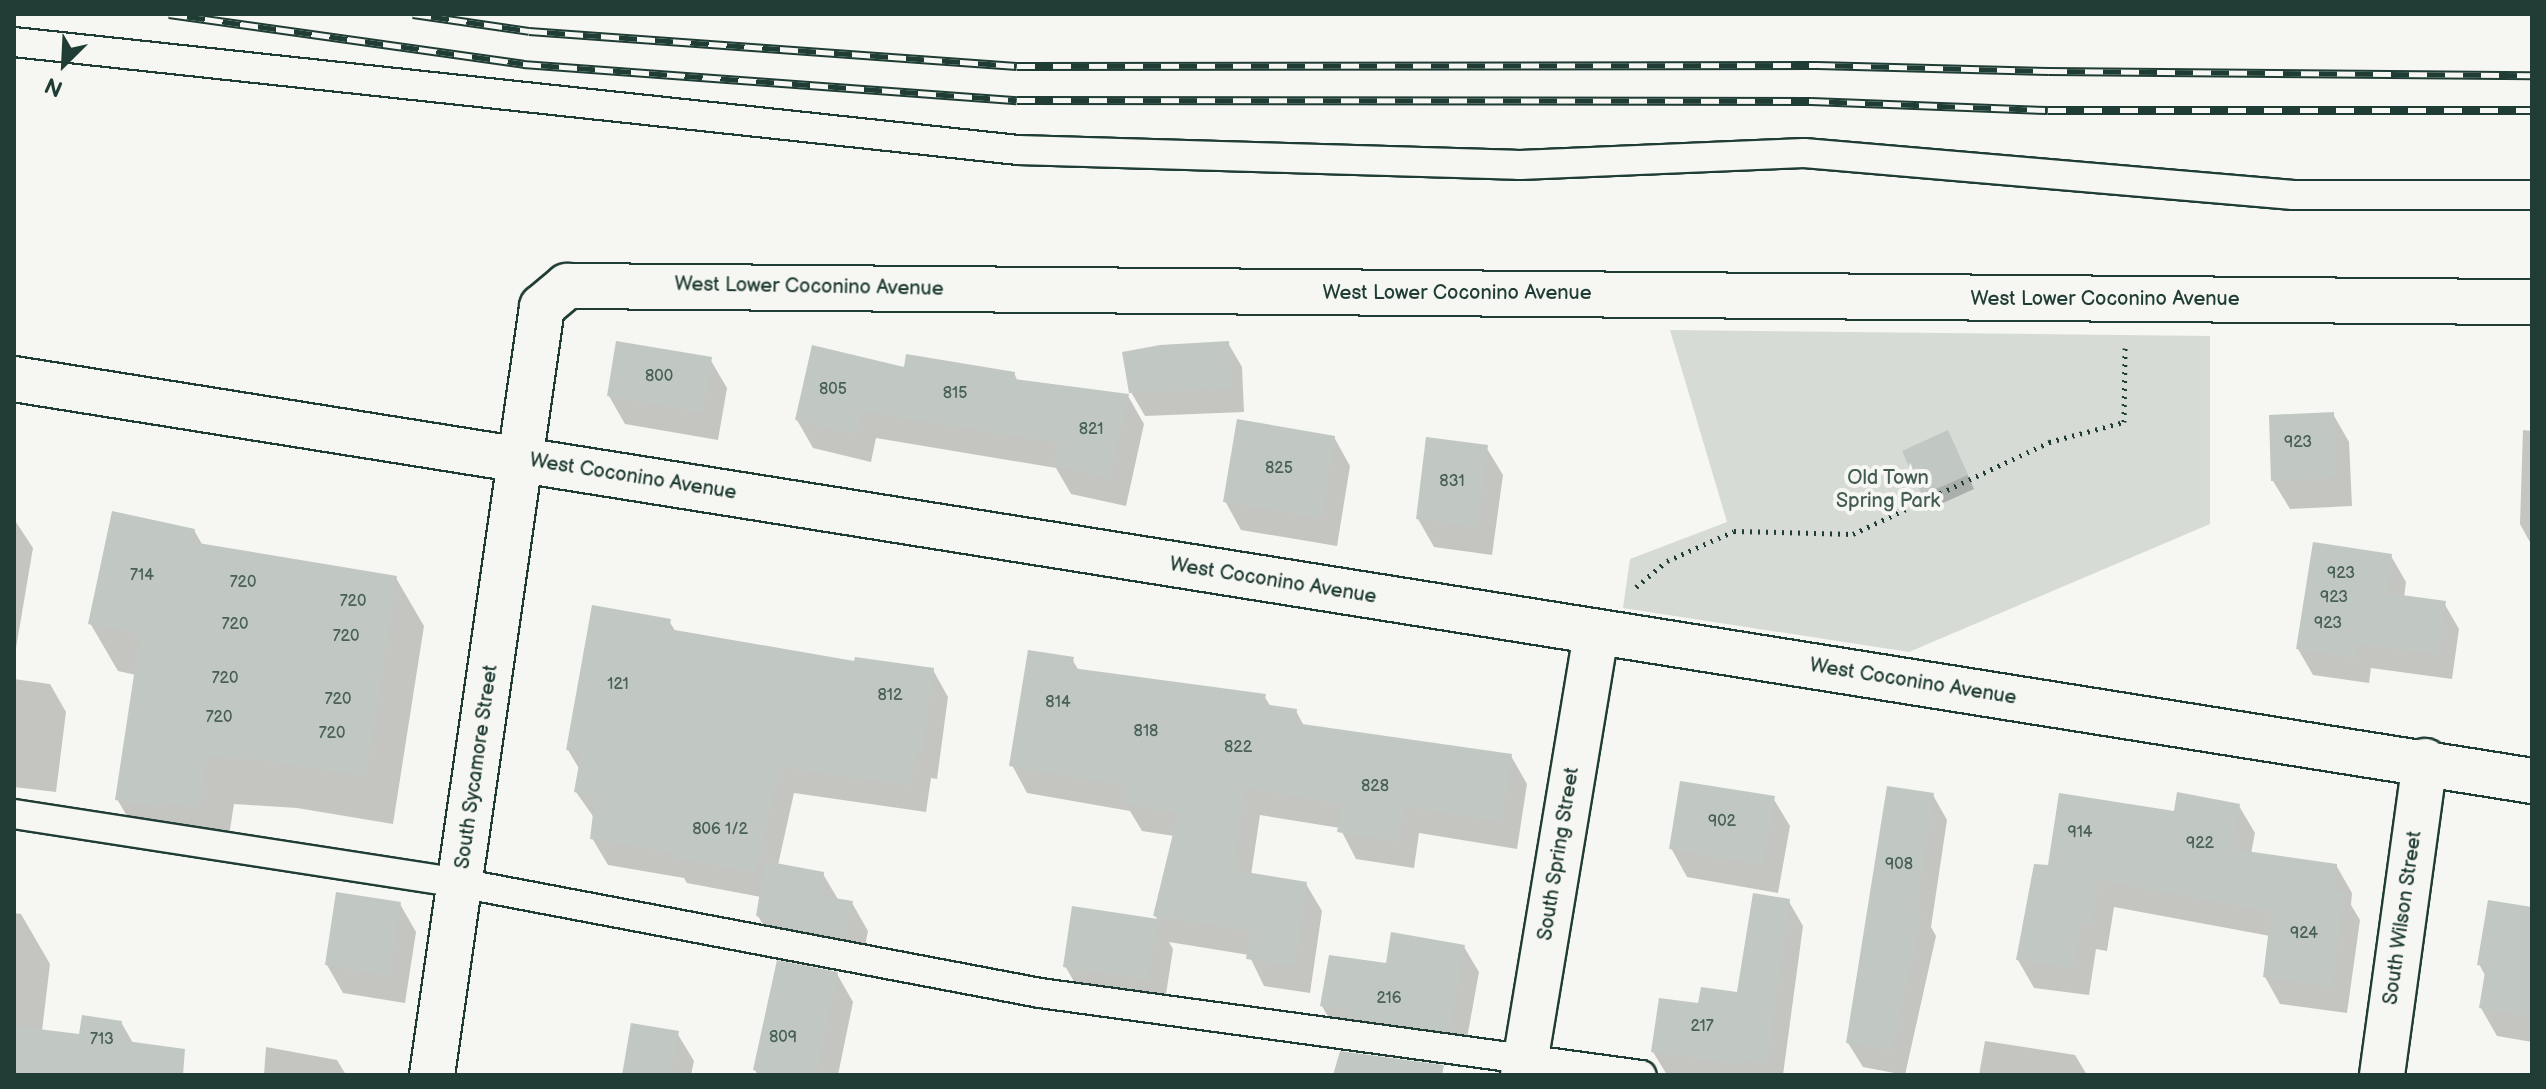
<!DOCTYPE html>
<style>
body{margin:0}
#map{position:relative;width:2546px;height:1089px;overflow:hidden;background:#f6f6f2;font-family:"Balsamiq Sans",sans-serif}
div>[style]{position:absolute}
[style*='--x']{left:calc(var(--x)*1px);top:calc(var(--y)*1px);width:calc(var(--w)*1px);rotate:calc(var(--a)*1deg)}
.green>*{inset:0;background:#d6dbd6}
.shadow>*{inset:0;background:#0003}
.building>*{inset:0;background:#c1c8c3}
.path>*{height:5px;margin-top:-2.5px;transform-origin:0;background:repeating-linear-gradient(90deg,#1f3d34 0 2px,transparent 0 8px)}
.roads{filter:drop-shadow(2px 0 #1f3d34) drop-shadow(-2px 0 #1f3d34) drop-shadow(0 2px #1f3d34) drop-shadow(0 -2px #1f3d34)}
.service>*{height:28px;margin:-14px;padding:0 14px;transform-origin:14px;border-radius:14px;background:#f6f6f2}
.minor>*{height:44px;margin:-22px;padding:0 22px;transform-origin:22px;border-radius:22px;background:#f6f6f2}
.rail>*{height:9px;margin-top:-4.5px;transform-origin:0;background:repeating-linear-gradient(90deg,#f6f6f2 0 18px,#1f3d34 0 36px);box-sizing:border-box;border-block:2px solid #1f3d34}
span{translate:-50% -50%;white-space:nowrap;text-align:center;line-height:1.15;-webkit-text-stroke:8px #f6f6f2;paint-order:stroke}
.number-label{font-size:16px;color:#486058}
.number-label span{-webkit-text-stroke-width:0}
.street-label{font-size:20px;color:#1f3d34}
.park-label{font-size:20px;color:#445d54}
.frame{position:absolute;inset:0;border:16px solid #1f3d34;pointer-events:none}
.north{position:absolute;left:24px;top:24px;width:80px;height:80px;-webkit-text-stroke:6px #f6f6f2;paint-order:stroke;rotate:204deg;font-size:22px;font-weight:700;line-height:32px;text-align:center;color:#1f3d34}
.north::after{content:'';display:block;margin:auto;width:28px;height:36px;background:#1f3d34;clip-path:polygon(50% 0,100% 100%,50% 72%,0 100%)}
</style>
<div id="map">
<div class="green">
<i style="clip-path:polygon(1670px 330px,2210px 336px,2210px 524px,1909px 652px,1623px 608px,1630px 559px,1727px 522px)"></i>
</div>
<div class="shadow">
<i style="clip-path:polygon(1228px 343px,1242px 367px,1244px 412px,1145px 416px,1131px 392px)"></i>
<i style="clip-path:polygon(710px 359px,727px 388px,718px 440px,625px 424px,609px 396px)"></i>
<i style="clip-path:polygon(906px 370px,1014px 373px,1018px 382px,1128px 396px,1144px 424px,1126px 506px,1071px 494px,1056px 468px,876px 438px,871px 462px,813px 448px,797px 420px)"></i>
<i style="clip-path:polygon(2333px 414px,2349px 442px,2352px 506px,2290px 509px,2273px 481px)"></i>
<i style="clip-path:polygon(2523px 430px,2532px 431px,2532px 546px,2520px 524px)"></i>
<i style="clip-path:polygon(1334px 437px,1350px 466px,1337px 546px,1241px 530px,1225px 501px)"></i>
<i style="clip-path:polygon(1486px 447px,1503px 475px,1492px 555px,1434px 547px,1418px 519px)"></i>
<i style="clip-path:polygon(1955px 447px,1974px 489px,1932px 508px,1905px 452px)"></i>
<i style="clip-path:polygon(14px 519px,33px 548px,14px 660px)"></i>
<i style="clip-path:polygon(194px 530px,203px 546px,396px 578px,424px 626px,393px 824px,297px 808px,234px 804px,226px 855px,145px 847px,117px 799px,136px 675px,118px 671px,90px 623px)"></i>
<i style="clip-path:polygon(2391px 556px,2406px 582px,2404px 598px,2444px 603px,2459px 629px,2452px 679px,2371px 668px,2369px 683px,2313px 675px,2298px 649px)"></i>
<i style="clip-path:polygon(669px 621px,676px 632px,856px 663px,933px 670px,948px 697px,937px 779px,931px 778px,926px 812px,794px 793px,778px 865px,823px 874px,839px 901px,852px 903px,868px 931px,861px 966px,774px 944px,758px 916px,761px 897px,687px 883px,684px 878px,608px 865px,592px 838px,595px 819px,576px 792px,580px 770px,568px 750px)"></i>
<i style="clip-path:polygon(1072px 659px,1079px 671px,1264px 696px,1271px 707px,1296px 711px,1304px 726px,1511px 756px,1527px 784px,1517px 849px,1419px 833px,1414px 868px,1356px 859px,1340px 828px,1260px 815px,1251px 875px,1306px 884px,1322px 911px,1310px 993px,1264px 986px,1249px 955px,1169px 942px,1173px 949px,1164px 1007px,1082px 995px,1065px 966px,1074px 908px,1158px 921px,1155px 915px,1174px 836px,1142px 831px,1130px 811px,1027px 793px,1012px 765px)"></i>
<i style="clip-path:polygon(14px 679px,50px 684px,66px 712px,56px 792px,14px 787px)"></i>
<i style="clip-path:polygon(1933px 795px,1947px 820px,1931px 927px,1936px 936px,1905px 1075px,1863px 1067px,1848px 1043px)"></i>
<i style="clip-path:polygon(1773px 798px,1790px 826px,1778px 893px,1687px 877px,1671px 848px)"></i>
<i style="clip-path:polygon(2239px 806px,2255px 833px,2251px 854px,2336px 865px,2352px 893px,2351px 905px,2360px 920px,2347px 1013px,2280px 1004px,2265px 977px,2270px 936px,2114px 907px,2107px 951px,2096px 949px,2089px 995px,2034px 988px,2018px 960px,2050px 868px,2175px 814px)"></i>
<i style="clip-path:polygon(1788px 900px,1803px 926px,1783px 1075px,1667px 1075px,1653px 1052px,1700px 1005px,1739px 994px)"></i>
<i style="clip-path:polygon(400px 904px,416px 932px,405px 1003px,343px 993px,327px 965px)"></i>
<i style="clip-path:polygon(2532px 909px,2532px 1042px,2497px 1036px,2481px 1008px,2486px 977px,2479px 964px)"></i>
<i style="clip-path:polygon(14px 913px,21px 914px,50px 964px,42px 1031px,81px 1037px,121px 1022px,146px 1066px,172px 1075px,14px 1075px)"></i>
<i style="clip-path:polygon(1464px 947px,1479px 972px,1464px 1055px,1337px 1032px,1322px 1006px,1388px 965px)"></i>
<i style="clip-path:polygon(837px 974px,853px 1002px,838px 1075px,758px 1075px,755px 1070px)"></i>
<i style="clip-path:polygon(677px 1033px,694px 1061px,691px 1075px,624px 1075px)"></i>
<i style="clip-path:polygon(1985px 1041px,2075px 1055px,2087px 1075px,1979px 1075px)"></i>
<i style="clip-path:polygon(266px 1047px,337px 1060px,346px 1075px,264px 1075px)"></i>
</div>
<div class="building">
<i style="clip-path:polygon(616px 341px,712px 357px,703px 413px,607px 396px)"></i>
<i style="clip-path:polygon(1229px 341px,1232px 389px,1129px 393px,1122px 352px,1160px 345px)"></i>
<i style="clip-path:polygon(812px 345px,904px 367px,906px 354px,1015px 372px,1014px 379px,1129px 394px,1110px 478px,1053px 466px,1058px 443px,861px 411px,855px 435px,795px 420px)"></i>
<i style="clip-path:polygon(2334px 412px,2336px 478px,2271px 481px,2269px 415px)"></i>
<i style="clip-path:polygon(1237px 419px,1335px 436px,1322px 519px,1223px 502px)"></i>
<i style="clip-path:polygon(1948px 430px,1968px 475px,1922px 495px,1902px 451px)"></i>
<i style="clip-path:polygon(1426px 437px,1488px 445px,1477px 527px,1416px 519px)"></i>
<i style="clip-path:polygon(112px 511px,195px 529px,192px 542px,397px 576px,366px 776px,268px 761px,207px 756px,200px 808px,165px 802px,164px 808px,115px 800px,140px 635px,88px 624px)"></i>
<i style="clip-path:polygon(2313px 542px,2392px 554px,2387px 593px,2446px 601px,2438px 654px,2357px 644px,2355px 658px,2296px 649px)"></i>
<i style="clip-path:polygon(592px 605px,671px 619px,669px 629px,854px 661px,855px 657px,934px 668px,923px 753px,916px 752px,911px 786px,780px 767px,756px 873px,670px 857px,671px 852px,590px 839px,595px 796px,574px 792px,581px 753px,566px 750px)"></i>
<i style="clip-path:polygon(1028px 650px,1074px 657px,1072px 668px,1266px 694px,1264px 704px,1297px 709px,1295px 723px,1512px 754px,1502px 822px,1404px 806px,1398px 842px,1337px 832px,1342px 804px,1245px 788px,1233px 870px,1307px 882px,1295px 966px,1246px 959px,1250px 931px,1153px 916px,1178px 813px,1124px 804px,1127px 786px,1009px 766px)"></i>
<i style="clip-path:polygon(1680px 781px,1775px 796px,1763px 865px,1669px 849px)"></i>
<i style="clip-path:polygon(1887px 786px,1934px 793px,1917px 909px,1923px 910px,1892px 1051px,1846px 1043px)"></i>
<i style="clip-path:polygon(2177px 792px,2240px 804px,2232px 849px,2337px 864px,2335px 890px,2345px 891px,2332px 987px,2263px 977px,2271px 912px,2099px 880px,2092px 924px,2081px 922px,2074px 968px,2016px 960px,2034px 864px,2048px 865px,2059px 793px,2174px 811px)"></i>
<i style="clip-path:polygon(765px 861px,824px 872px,822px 896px,853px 901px,845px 939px,784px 927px,785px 922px,756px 916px)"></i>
<i style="clip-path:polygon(336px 892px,401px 902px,389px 976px,325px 965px)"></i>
<i style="clip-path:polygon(1753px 893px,1790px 899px,1767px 1063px,1744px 1060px,1744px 1065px,1651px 1052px,1659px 998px,1698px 1003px,1701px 987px,1737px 992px)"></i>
<i style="clip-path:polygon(2488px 900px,2532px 907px,2532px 1017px,2479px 1008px,2486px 966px,2477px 965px)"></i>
<i style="clip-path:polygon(1072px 906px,1158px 919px,1148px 980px,1063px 967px)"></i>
<i style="clip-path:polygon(1391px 932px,1465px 945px,1450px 1032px,1349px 1018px,1351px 1012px,1320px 1006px,1329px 955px,1386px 963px)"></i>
<i style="clip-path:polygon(777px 960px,838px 972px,816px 1075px,775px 1075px,753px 1070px)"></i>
<i style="clip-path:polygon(82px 1015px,122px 1021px,119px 1040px,185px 1049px,183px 1075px,14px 1075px,14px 1026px,79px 1034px)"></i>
<i style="clip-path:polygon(631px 1023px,679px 1031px,671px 1075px,622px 1075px)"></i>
<i style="clip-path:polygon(1340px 1051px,1444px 1065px,1442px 1075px,1333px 1075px)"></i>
</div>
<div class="path">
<i style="--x:1636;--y:587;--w:40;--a:-40"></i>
<i style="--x:1667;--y:561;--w:73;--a:-24.1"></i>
<i style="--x:1734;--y:531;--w:119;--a:1.4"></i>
<i style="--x:1853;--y:534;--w:217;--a:-25.1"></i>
<i style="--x:2049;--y:442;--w:78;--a:-14.9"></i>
<i style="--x:2124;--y:422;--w:74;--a:-89.2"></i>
</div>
<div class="roads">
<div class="service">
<i style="--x:14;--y:42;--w:1010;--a:6.14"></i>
<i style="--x:1018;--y:150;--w:502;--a:1.71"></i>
<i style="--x:1520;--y:165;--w:284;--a:-2.4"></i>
<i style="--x:1804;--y:153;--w:491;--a:4.9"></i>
<i style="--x:2293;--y:195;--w:239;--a:0"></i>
<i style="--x:14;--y:814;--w:451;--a:8.8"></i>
<i style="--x:460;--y:883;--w:590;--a:10.74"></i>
<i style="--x:1040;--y:993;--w:607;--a:7.77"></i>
</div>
<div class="minor">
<i style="--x:14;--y:379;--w:2550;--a:9.07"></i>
<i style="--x:432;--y:1075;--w:776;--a:-81.85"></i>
<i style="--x:542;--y:307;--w:33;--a:-40"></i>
<i style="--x:567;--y:286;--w:1965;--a:0.47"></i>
<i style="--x:1523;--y:1075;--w:448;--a:-80.6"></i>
<i style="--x:2382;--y:1075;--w:317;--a:-82.2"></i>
</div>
</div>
<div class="rail">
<i style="--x:169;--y:14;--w:358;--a:8"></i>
<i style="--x:523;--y:64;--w:495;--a:4.2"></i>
<i style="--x:1017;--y:100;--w:794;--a:0.07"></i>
<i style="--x:1811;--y:101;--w:237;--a:2.2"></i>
<i style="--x:2048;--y:110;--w:484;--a:0"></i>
<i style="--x:413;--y:14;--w:117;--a:8.3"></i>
<i style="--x:529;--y:31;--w:489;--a:4.1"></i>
<i style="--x:1017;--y:66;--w:800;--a:-0.07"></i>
<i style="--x:1817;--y:65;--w:232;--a:1.5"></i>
<i style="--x:2049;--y:71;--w:483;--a:0.5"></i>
</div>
<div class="number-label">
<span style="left:659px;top:377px">800</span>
<span style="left:833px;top:390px">805</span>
<span style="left:955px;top:394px">815</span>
<span style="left:1091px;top:430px">821</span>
<span style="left:2298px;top:443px">923</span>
<span style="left:1279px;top:469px">825</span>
<span style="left:1452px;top:482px">831</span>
<span style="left:2341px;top:574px">923</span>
<span style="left:142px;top:576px">714</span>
<span style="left:243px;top:583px">720</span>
<span style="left:2334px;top:598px">923</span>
<span style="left:353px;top:602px">720</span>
<span style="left:2328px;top:624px">923</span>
<span style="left:235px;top:625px">720</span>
<span style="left:346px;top:637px">720</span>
<span style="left:225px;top:679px">720</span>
<span style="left:618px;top:685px">121</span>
<span style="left:890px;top:696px">812</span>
<span style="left:338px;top:700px">720</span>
<span style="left:1058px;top:703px">814</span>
<span style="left:219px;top:718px">720</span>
<span style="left:1146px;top:732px">818</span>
<span style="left:332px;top:734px">720</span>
<span style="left:1238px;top:748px">822</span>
<span style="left:1375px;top:787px">828</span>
<span style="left:1722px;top:822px">902</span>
<span style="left:720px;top:830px">806 1/2</span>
<span style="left:2080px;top:833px">914</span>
<span style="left:2200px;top:844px">922</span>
<span style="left:1899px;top:865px">908</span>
<span style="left:2304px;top:934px">924</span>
<span style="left:1389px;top:999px">216</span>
<span style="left:1702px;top:1027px">217</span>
<span style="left:783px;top:1038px">809</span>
<span style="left:102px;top:1040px">713</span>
</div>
<div class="street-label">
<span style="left:809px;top:287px;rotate:1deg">West Lower Coconino Avenue</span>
<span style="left:1457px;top:293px">West Lower Coconino Avenue</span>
<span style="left:2105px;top:299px">West Lower Coconino Avenue</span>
<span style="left:633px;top:477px;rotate:9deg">West Coconino Avenue</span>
<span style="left:1273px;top:581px;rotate:9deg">West Coconino Avenue</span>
<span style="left:1913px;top:682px;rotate:9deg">West Coconino Avenue</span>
<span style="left:477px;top:767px;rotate:-82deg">South Sycamore Street</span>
<span style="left:1559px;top:854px;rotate:-81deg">South Spring Street</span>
<span style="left:2403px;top:918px;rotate:-82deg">South Wilson Street</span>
</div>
<div class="park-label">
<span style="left:1888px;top:490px">Old Town<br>Spring Park</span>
</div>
<div class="frame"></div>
<div class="north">N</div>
</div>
